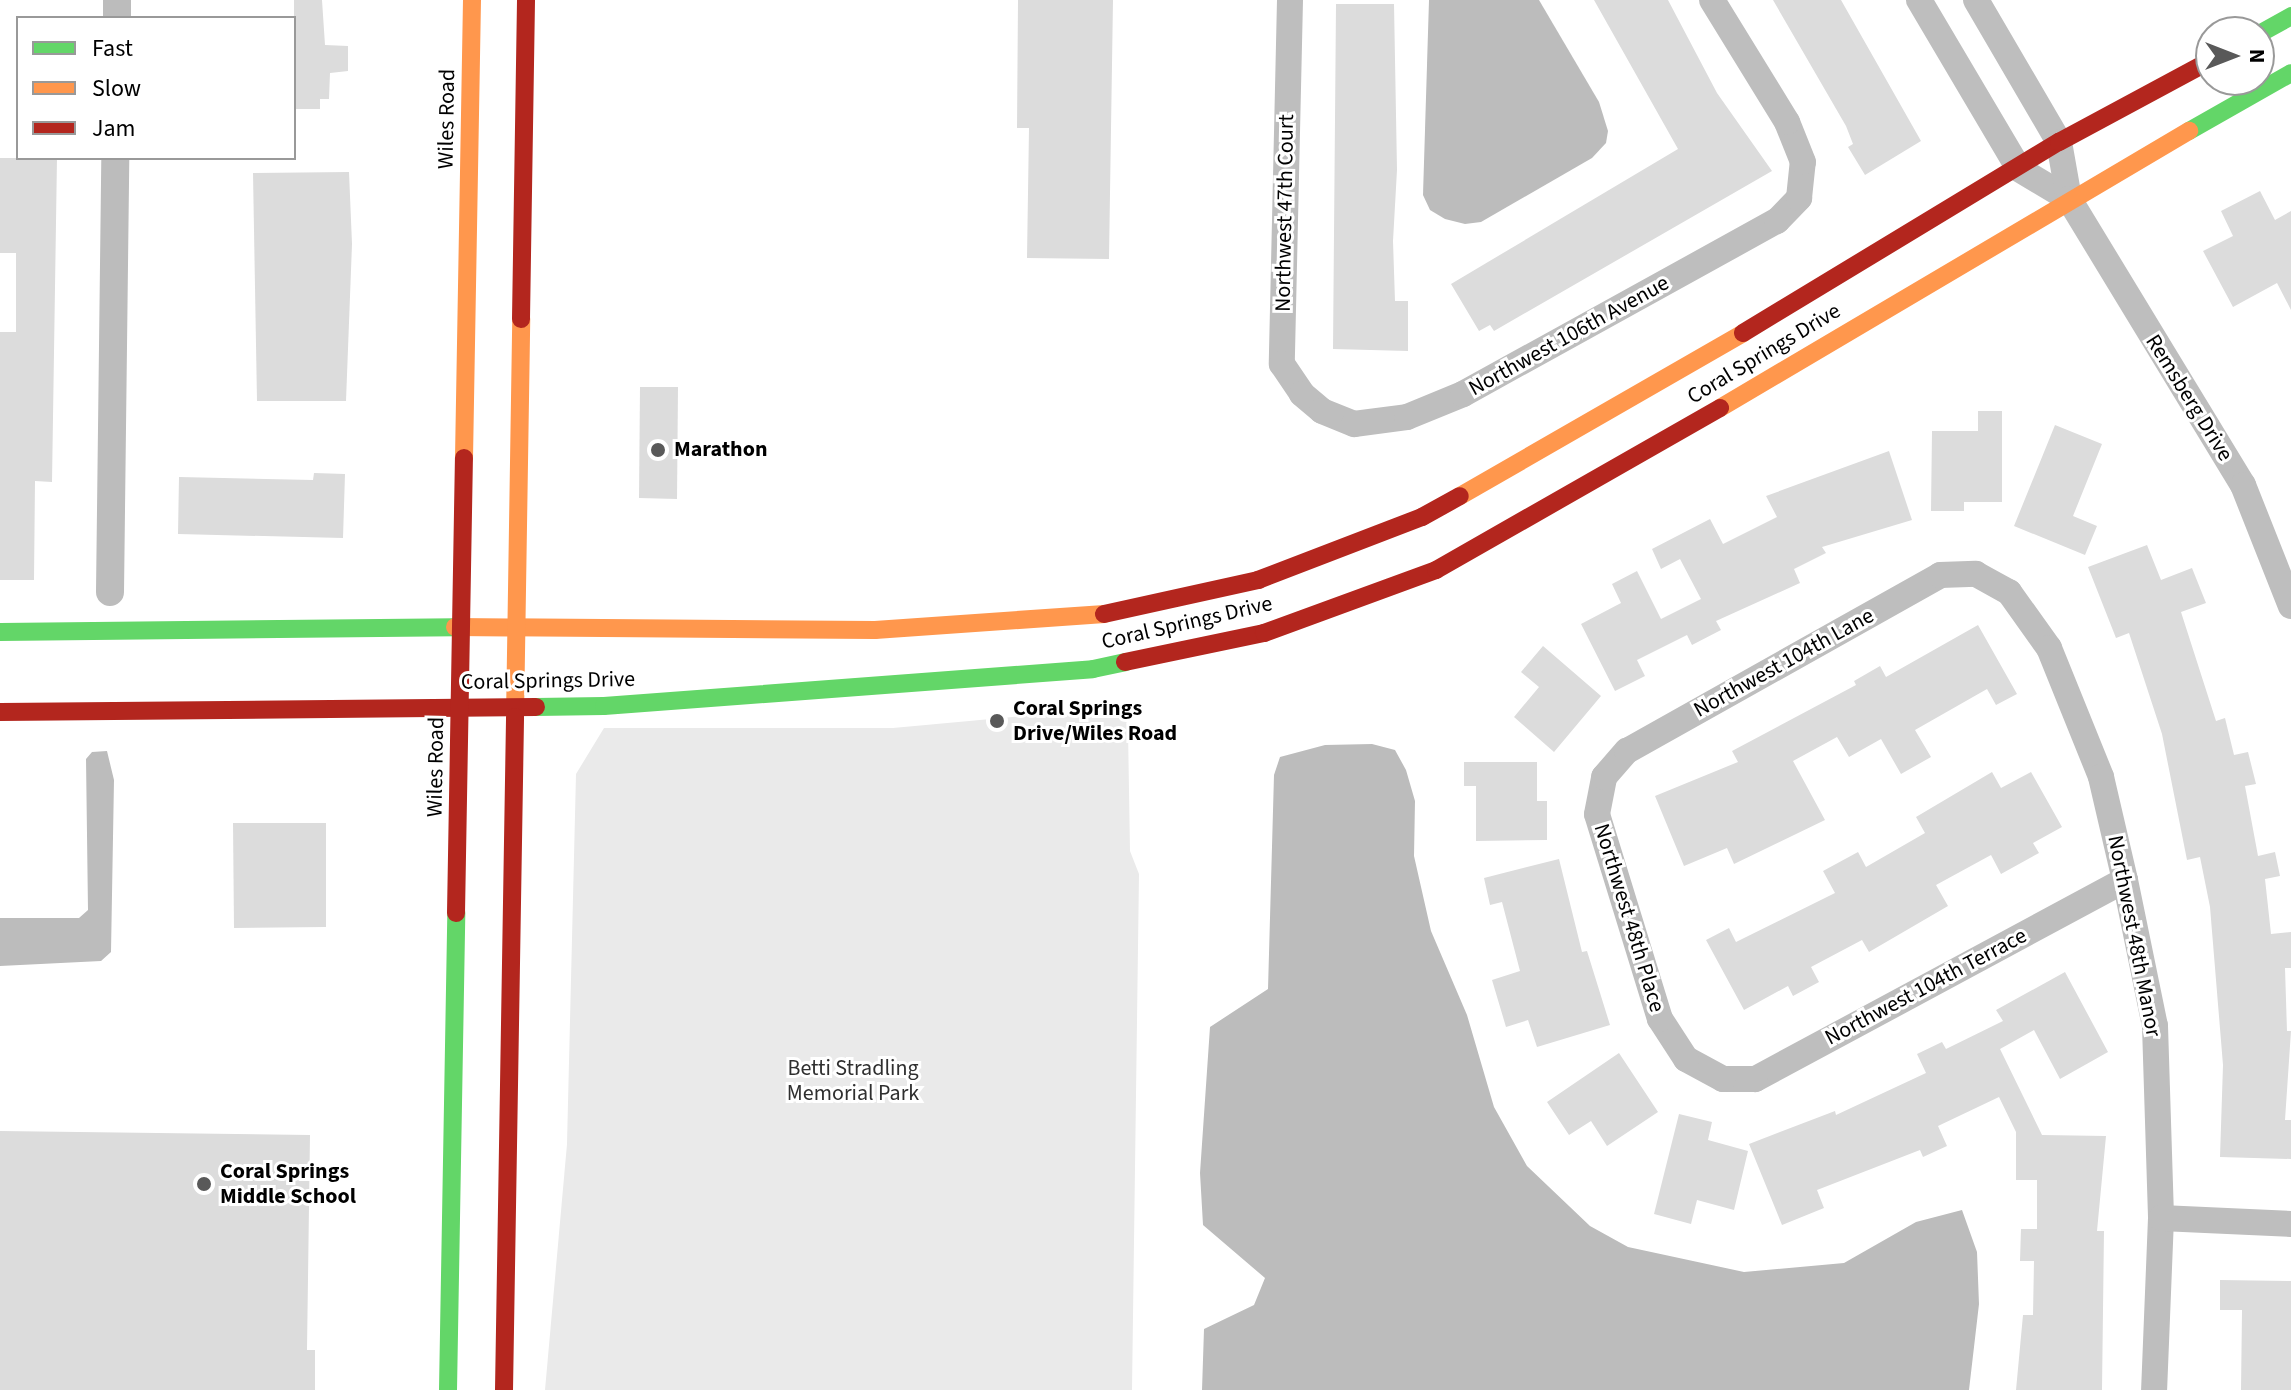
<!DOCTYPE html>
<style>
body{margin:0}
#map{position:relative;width:2291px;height:1390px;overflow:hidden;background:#fff;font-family:"Source Sans 3",sans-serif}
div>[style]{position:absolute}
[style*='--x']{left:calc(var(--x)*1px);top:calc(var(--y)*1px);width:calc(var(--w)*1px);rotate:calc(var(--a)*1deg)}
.green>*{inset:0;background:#eaeaea}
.water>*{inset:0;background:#bcbcbc}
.canal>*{height:28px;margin:-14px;padding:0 14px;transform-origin:14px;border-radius:14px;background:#bcbcbc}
.building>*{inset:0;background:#dcdcdc}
.street>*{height:26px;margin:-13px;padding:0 13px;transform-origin:13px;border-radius:13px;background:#bebebe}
.fast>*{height:18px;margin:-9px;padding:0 9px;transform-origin:9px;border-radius:9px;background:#63d668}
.slow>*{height:18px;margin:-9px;padding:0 9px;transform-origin:9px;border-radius:9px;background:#ff974d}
.jam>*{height:18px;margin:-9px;padding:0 9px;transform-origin:9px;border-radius:9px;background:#b3261e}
.dots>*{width:22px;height:22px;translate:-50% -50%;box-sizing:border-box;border:4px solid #fff;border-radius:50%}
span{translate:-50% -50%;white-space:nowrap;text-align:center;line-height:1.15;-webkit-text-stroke:6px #fff;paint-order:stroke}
.street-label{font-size:22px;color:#000}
.poi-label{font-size:22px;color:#000;font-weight:700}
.left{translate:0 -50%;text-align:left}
.park-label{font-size:22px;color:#2f2f2f}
.legend{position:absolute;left:16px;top:16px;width:280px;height:144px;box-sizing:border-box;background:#fff;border:2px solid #999;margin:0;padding:10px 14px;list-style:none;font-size:24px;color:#000}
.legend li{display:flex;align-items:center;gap:16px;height:40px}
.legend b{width:40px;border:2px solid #999}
.north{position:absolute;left:2195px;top:16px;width:80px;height:80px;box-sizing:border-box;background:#fff;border:2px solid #999;border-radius:50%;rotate:90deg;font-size:22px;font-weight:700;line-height:32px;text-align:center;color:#000}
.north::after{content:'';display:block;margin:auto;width:28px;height:36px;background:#595959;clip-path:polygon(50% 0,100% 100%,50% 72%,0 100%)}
</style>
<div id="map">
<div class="green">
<i style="clip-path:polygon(1123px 707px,1128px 729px,1130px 851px,1139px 874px,1132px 1390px,545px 1390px,567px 1144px,576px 774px,604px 728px,893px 728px)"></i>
</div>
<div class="water">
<i style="clip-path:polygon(1429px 0,1539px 0,1599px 102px,1608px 131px,1606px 143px,1592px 158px,1481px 222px,1465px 224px,1445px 219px,1430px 210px,1423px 195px)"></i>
<i style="clip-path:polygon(1372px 744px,1395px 750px,1406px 770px,1415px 801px,1414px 856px,1431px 931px,1467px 1015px,1494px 1107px,1527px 1166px,1590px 1226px,1628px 1247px,1744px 1272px,1844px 1263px,1916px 1222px,1962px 1210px,1977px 1252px,1979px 1304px,1969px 1390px,1202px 1390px,1204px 1329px,1254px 1305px,1265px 1278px,1203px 1225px,1200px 1173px,1210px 1027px,1268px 989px,1274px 775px,1280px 757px,1325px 745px)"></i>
<i style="clip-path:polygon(107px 751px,114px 780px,111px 952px,101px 961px,0 966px,0 918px,79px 918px,88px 910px,86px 759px,92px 752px)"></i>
</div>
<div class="canal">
<i style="--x:117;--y:18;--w:18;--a:-90"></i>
<i style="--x:110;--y:592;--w:434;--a:-89.3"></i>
</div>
<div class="building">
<i style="clip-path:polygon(294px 0,322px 0,325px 45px,348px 46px,348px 71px,330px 73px,329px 99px,320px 99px,320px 109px,294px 109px)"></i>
<i style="clip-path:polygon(1018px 0,1113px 0,1109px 259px,1027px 258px,1029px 128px,1017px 128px)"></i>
<i style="clip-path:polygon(1594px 0,1668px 0,1717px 93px,1772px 171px,1494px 331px,1490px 325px,1479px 331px,1451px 284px,1678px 149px)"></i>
<i style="clip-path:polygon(1773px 0,1841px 0,1921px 141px,1865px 175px,1848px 147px,1853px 144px,1846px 126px)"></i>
<i style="clip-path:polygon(1336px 4px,1394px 4px,1397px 170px,1393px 241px,1395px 301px,1408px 301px,1408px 351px,1333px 349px)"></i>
<i style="clip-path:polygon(0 158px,57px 158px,52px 482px,35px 481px,34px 580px,0 580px,0 332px,16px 332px,16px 253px,0 253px)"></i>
<i style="clip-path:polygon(349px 172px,352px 244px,346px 401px,257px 401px,253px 173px)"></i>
<i style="clip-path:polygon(2260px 191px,2275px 220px,2291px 211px,2291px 310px,2277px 283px,2233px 307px,2203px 251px,2233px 236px,2221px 211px)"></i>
<i style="clip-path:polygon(640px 387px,678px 387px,677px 499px,639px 498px)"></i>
<i style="clip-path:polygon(1978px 411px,2002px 411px,2002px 502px,1964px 502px,1964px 511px,1931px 511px,1932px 431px,1978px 431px)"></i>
<i style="clip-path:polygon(2055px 425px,2102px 444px,2073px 516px,2097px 526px,2085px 555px,2014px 526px)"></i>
<i style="clip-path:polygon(1889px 451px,1912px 520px,1822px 547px,1826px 553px,1794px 569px,1800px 583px,1716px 621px,1721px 630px,1692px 645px,1687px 635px,1637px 660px,1645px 676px,1615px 691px,1581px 624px,1621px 603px,1612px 584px,1637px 571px,1661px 619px,1701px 599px,1680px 559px,1661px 569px,1652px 549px,1710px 519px,1723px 544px,1777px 517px,1766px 496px)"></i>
<i style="clip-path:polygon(314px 473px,345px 474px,343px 538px,178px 534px,179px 477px,313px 480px)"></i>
<i style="clip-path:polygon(2147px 545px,2161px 580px,2192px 568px,2206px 603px,2181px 612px,2216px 721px,2225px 718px,2234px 755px,2248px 752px,2256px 784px,2245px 786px,2258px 856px,2275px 852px,2280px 876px,2265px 879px,2271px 934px,2291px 932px,2291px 968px,2285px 968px,2287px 1031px,2291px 1031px,2285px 1120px,2291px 1120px,2291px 1159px,2220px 1157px,2223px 1065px,2210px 907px,2200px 857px,2187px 860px,2162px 734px,2129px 633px,2116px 638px,2088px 567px)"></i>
<i style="clip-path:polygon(1978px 625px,2017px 694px,1996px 705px,1987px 689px,1915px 730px,1931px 757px,1901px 774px,1881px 739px,1849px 757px,1837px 737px,1793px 761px,1825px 820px,1734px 864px,1727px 848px,1684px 866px,1655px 796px,1738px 762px,1732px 751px,1856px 685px,1854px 681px,1880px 666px,1886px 677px)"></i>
<i style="clip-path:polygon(1543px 646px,1601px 696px,1554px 752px,1514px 717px,1539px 687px,1521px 672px)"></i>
<i style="clip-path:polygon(1464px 762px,1537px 762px,1537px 801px,1547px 801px,1547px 840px,1476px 841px,1476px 786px,1464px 786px)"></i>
<i style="clip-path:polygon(1992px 772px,2001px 788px,2031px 772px,2062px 827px,2033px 843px,2039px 853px,2001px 874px,1991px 855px,1936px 885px,1948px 906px,1869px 952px,1862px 940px,1811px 967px,1819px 982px,1793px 996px,1788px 986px,1744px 1010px,1706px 940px,1729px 928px,1736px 942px,1835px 893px,1823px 871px,1858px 852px,1866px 867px,1925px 833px,1916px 817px)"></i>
<i style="clip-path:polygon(233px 823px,326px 823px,326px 927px,234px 928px)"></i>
<i style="clip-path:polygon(1559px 859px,1582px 952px,1587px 951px,1610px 1025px,1537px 1047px,1528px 1020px,1506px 1027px,1492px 980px,1520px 971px,1502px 902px,1490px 905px,1484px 878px)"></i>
<i style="clip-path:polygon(2065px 972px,2108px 1052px,2060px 1079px,2034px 1030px,2000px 1049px,2042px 1135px,2106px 1136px,2097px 1231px,2104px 1231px,2102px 1390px,2016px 1390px,2023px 1315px,2033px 1315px,2034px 1261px,2020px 1261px,2021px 1229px,2037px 1229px,2037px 1180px,2016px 1180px,2016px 1132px,1999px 1097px,1938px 1126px,1947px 1146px,1923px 1157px,1920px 1150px,1817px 1190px,1824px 1208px,1782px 1225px,1749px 1144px,1835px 1111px,1836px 1115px,1926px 1073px,1917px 1054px,1942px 1042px,1946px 1049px,2003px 1021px,1996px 1010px)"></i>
<i style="clip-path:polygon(1619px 1053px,1658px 1112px,1607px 1146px,1591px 1121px,1569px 1135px,1547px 1102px)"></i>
<i style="clip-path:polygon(1679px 1114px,1712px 1122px,1708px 1140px,1748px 1151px,1734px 1210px,1697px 1200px,1691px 1224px,1654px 1214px)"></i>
<i style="clip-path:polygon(0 1131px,310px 1135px,307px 1350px,315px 1350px,315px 1390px,0 1390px)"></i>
<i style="clip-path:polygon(2220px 1280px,2291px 1281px,2291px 1390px,2241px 1390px,2242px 1310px,2220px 1310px)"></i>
</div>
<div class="street">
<i style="--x:1290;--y:0;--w:364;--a:91.3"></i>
<i style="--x:1282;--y:364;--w:36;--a:56"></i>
<i style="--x:1302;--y:394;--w:26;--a:40"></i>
<i style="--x:1322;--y:411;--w:35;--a:22"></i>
<i style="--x:1354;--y:424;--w:53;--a:-7.5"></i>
<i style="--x:1407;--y:417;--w:61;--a:-22.3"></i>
<i style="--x:1463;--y:394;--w:359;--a:-28.9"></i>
<i style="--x:1777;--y:221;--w:32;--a:-46"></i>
<i style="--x:1799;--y:198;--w:36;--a:-84"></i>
<i style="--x:1803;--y:162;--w:43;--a:-111.8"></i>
<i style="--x:1787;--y:122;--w:143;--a:-121.6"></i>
<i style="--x:1919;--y:0;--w:196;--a:59.4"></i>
<i style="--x:2019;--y:169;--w:58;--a:31"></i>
<i style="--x:1976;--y:0;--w:164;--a:59.7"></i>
<i style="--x:2059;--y:142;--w:58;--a:80"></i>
<i style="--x:2069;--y:199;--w:335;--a:58.7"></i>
<i style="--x:2243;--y:485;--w:130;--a:68.4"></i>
<i style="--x:2125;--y:880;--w:420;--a:151.7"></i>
<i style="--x:1755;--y:1079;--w:32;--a:180"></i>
<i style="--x:1723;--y:1079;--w:42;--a:-151.6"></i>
<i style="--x:1686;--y:1059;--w:48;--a:-123"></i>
<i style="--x:1660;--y:1019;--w:214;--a:-107.1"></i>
<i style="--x:1597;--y:814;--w:38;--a:-79"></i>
<i style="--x:1604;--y:777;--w:35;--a:-49"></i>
<i style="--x:1627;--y:751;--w:359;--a:-29.3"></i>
<i style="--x:1940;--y:575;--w:36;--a:-2"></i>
<i style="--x:1976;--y:574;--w:38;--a:29"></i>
<i style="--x:2009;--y:592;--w:69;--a:54.5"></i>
<i style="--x:2049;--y:648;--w:139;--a:68"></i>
<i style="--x:2101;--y:777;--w:106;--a:76.9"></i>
<i style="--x:2125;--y:880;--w:149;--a:78.4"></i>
<i style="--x:2155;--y:1026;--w:192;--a:88.2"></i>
<i style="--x:2161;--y:1218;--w:172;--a:92.3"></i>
<i style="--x:2161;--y:1218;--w:130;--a:2.6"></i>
</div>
<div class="fast">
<i style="--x:2259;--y:34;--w:37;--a:-29"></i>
<i style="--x:2189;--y:131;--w:117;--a:-29.6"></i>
<i style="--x:0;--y:632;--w:455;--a:-0.6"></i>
<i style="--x:536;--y:707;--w:68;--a:-0.8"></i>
<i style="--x:604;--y:706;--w:490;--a:-4.3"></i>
<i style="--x:1093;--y:669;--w:33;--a:-12"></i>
<i style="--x:448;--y:1390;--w:477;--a:-89"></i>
</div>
<div class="slow">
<i style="--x:1720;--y:408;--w:545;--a:-30.57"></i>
<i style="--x:464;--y:458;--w:458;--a:-89"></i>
<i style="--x:1460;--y:496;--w:327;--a:-29.9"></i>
<i style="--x:455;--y:627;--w:420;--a:0.4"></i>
<i style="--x:875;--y:630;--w:230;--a:-4"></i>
<i style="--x:515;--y:717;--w:398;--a:-89.1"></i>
</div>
<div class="jam">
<i style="--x:521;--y:319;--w:319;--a:-89.1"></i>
<i style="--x:1743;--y:333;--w:369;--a:-31.2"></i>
<i style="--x:2059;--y:142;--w:173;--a:-28.3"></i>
<i style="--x:1104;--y:614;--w:158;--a:-12.4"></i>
<i style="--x:1258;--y:580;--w:176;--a:-21"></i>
<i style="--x:1422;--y:517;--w:43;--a:-28.9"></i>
<i style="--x:1125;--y:662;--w:142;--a:-11.8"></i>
<i style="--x:1264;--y:633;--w:183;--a:-20.1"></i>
<i style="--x:1436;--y:570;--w:327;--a:-29.7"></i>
<i style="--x:0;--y:712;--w:536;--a:-0.53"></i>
<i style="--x:456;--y:913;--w:455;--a:-89"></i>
<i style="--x:504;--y:1390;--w:673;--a:-89.06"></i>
</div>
<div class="dots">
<i style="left:658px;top:450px;background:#595959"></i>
<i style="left:997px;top:721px;background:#595959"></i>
<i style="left:204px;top:1184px;background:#595959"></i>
</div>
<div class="street-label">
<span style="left:447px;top:119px;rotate:-89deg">Wiles Road</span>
<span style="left:1285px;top:213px;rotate:-89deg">Northwest 47th Court</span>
<span style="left:1569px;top:336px;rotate:-29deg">Northwest 106th Avenue</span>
<span style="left:1764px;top:354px;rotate:-31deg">Coral Springs Drive</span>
<span style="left:2189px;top:398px;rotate:58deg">Remsberg Drive</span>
<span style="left:1187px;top:623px;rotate:-13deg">Coral Springs Drive</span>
<span style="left:1784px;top:663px;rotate:-29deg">Northwest 104th Lane</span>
<span style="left:548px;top:681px;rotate:-1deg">Coral Springs Drive</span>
<span style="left:436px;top:767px;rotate:-89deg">Wiles Road</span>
<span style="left:1629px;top:918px;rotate:73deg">Northwest 48th Place</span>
<span style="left:2134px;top:936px;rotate:79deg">Northwest 48th Manor</span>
<span style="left:1926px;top:987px;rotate:-28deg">Northwest 104th Terrace</span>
</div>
<div class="poi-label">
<span class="left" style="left:674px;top:450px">Marathon</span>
<span class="left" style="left:1013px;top:721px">Coral Springs<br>Drive/Wiles Road</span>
<span class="left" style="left:220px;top:1184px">Coral Springs<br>Middle School</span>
</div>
<div class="park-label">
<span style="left:853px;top:1081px">Betti Stradling<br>Memorial Park</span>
</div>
<ul class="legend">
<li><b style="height:10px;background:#63d668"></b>Fast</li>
<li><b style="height:10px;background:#ff974d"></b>Slow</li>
<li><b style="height:10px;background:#b3261e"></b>Jam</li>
</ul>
<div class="north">N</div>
</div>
